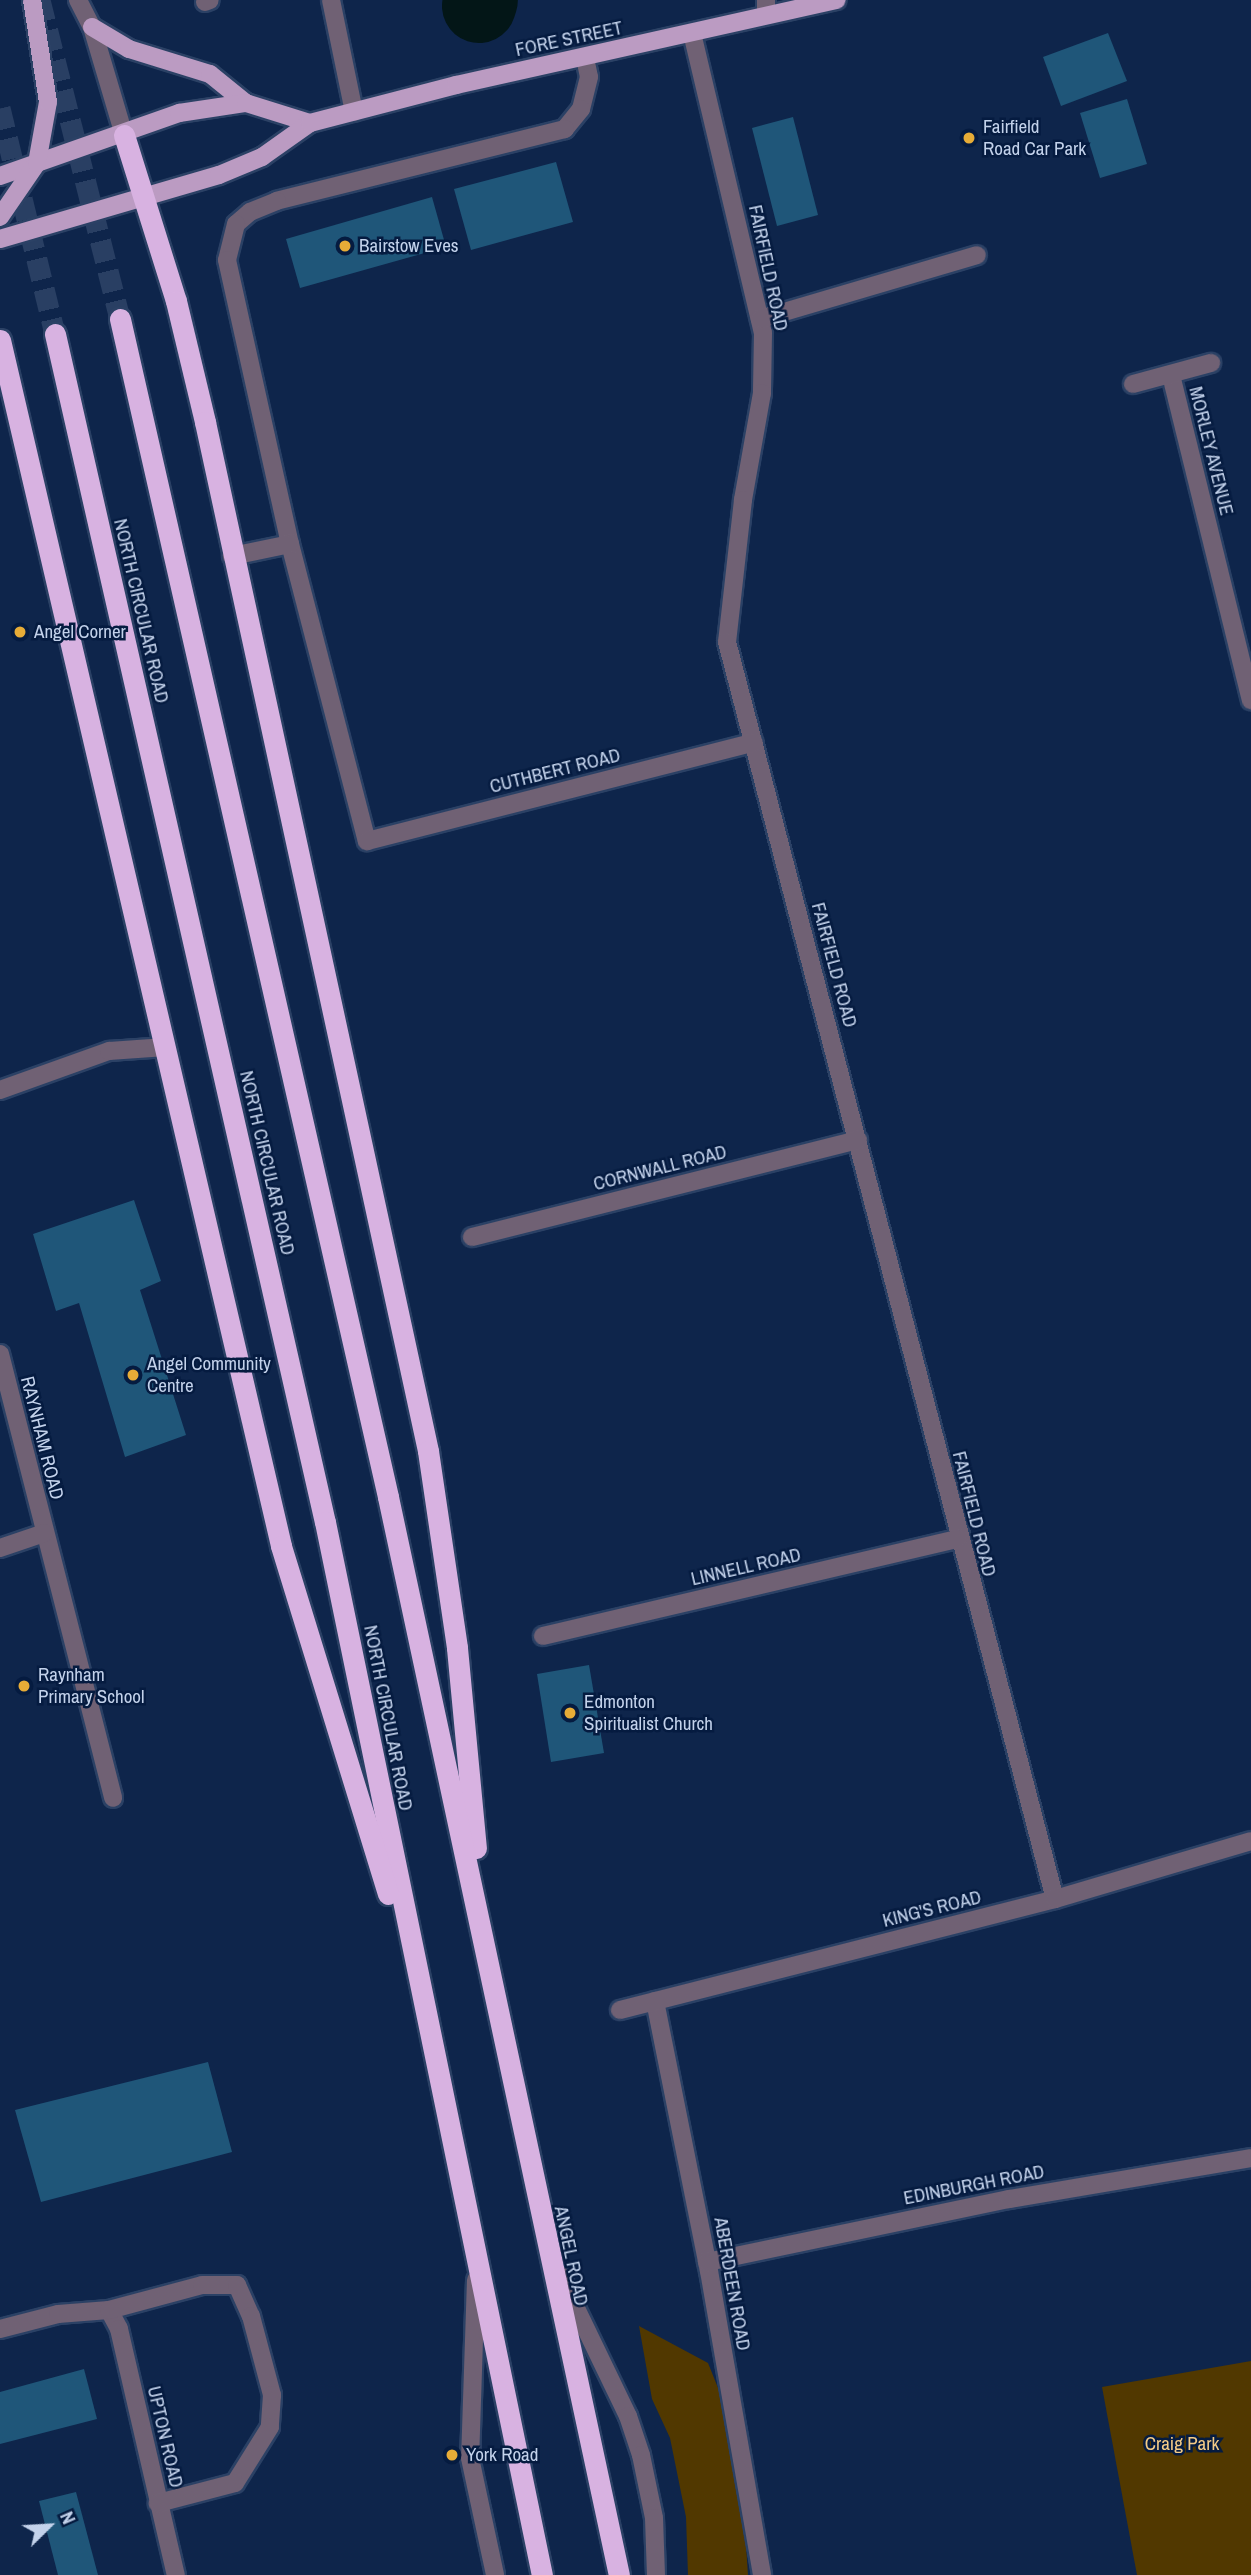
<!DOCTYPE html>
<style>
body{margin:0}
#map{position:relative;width:1251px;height:2575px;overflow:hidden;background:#0e254b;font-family:"Archivo Narrow",sans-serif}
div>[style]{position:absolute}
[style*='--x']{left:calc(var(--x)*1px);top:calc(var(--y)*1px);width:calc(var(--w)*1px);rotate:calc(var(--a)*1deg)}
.green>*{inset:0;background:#513800}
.river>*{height:74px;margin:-37px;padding:0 37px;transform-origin:37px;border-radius:37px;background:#031617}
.building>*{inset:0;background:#1f5679}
.highway-tunnel>*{height:21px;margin-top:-10.5px;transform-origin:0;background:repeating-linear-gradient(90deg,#293f63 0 21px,transparent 0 31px)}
.roads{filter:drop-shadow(2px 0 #2b4165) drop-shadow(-2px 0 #2b4165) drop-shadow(0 2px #2b4165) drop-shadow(0 -2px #2b4165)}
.minor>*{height:18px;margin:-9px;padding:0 9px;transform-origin:9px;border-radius:9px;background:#706174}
.major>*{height:18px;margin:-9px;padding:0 9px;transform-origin:9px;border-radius:9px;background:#bb9bc2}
.highway>*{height:21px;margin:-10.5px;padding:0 10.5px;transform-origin:10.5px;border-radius:10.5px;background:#d8b2e1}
.dots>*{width:19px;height:19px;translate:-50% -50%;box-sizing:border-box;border:4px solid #051b40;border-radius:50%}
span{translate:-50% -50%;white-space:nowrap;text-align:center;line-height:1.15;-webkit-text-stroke:5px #051b40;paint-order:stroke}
.street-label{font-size:19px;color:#c3d2eb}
.poi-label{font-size:19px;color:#c3d2eb}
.left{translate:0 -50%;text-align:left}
.park-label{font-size:19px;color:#f5cc87}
.north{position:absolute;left:14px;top:2491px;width:70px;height:70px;-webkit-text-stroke:5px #051b40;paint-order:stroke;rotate:66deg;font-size:19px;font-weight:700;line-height:28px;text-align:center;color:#c3d2eb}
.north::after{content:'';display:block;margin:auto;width:24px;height:32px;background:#c3d2eb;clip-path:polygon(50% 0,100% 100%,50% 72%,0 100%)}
</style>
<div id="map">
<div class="green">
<i style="clip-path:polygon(639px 2326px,708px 2363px,739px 2440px,748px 2575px,688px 2575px,686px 2517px,670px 2438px,652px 2399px)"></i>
<i style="clip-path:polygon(1251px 2361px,1251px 2575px,1137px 2575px,1102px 2387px)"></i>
</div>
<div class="river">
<i style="--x:479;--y:6;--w:6;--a:-72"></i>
</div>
<div class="building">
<i style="clip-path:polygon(1108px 33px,1127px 81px,1061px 106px,1043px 57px)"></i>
<i style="clip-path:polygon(1127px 99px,1147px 164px,1100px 178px,1080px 113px)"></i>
<i style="clip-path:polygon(793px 117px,818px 215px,777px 226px,752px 128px)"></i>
<i style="clip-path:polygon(556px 162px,573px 222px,471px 250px,454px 189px)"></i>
<i style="clip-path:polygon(432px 197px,446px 247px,300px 288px,286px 239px)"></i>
<i style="clip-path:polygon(134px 1200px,161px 1281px,140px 1290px,186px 1435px,125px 1457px,79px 1303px,56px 1311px,33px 1234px)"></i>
<i style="clip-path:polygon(589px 1665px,604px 1753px,551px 1762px,537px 1674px)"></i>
<i style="clip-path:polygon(208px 2062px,232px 2152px,41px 2202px,15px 2110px)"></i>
<i style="clip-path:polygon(84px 2369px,97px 2419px,0 2444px,0 2392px)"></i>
<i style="clip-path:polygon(76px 2492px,98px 2575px,58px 2575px,39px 2501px)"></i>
</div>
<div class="highway-tunnel">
<i style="--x:40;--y:0;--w:329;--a:75.9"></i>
<i style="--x:0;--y:108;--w:233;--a:76.3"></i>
</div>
<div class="roads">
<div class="minor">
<i style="--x:78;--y:0;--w:30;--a:63"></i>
<i style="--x:92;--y:27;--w:113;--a:73.5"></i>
<i style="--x:331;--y:0;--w:114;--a:78.4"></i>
<i style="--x:205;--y:2;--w:5;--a:-22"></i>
<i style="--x:766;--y:14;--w:14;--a:-90"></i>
<i style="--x:692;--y:33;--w:308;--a:76.7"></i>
<i style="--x:763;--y:333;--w:60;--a:91"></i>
<i style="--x:762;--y:393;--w:109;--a:100.1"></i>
<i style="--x:743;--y:500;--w:143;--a:96.4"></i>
<i style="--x:727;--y:642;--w:1299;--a:75.38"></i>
<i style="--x:585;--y:58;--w:19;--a:78"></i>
<i style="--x:589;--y:77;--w:33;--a:104"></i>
<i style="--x:581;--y:109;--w:26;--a:129"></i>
<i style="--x:565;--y:129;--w:297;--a:166"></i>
<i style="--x:277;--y:201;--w:29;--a:158"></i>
<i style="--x:250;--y:212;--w:18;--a:139"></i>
<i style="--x:236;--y:224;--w:37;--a:104"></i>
<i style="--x:227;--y:260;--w:291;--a:77.5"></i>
<i style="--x:290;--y:544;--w:307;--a:75.5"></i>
<i style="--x:367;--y:841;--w:399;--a:-14.3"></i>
<i style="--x:760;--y:319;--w:226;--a:-16.4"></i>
<i style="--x:1171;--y:375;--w:335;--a:76.2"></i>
<i style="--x:1133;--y:384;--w:81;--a:-15.1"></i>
<i style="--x:232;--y:556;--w:59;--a:-11.7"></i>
<i style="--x:0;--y:1090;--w:116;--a:-19.7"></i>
<i style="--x:109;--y:1051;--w:57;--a:-4"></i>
<i style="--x:472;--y:1237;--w:398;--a:-14.1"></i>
<i style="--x:0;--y:1354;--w:458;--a:75.7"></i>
<i style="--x:0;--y:1548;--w:46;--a:-18.8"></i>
<i style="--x:543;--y:1636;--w:426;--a:-13.2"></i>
<i style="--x:655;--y:2001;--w:275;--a:78.7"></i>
<i style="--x:709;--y:2271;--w:309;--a:80.1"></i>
<i style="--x:620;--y:2010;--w:449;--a:-14.3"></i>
<i style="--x:1055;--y:1899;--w:204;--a:-16.5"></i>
<i style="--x:707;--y:2262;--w:309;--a:-11.8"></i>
<i style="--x:1009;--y:2199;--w:245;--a:-9.6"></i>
<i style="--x:560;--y:2275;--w:157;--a:64.3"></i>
<i style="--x:628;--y:2416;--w:41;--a:71.6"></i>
<i style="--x:641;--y:2455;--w:64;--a:78.3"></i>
<i style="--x:654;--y:2518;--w:57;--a:88"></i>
<i style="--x:476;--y:2280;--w:178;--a:91.9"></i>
<i style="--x:470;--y:2458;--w:120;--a:77.9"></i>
<i style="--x:109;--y:2310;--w:21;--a:62"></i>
<i style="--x:119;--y:2329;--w:253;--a:77"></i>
<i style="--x:0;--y:2329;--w:60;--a:-14.5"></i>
<i style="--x:58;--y:2314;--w:51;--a:-4.5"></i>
<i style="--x:109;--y:2310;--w:96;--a:-15"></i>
<i style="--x:202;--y:2285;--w:35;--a:0"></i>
<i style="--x:237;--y:2285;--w:34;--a:66"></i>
<i style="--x:251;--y:2316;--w:82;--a:75.1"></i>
<i style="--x:272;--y:2395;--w:32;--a:94"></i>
<i style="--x:270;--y:2427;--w:66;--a:122"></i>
<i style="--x:235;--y:2483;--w:80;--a:165.4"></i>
</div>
<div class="major">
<i style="--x:92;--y:27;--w:43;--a:30.7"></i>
<i style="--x:129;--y:49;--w:85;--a:17.2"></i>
<i style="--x:210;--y:74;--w:46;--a:38.9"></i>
<i style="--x:0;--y:176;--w:190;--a:-19.4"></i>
<i style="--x:179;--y:113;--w:68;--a:-8.5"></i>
<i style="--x:246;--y:103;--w:67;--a:17.4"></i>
<i style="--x:0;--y:217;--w:65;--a:-55.6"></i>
<i style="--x:37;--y:163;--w:62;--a:-79.8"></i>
<i style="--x:48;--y:102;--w:103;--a:-98.9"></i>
<i style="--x:0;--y:239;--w:228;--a:-16.3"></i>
<i style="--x:219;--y:175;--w:47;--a:-22.7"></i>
<i style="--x:262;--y:157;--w:59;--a:-35.3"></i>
<i style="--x:310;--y:123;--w:151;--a:-14.6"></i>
<i style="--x:456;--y:85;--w:390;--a:-12.6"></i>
</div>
<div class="highway">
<i style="--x:124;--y:135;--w:174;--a:72.6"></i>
<i style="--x:176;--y:301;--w:124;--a:76.5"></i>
<i style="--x:205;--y:422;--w:1053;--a:77.77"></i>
<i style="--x:428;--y:1451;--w:199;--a:81.6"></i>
<i style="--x:457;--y:1648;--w:201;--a:84.6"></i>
<i style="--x:120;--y:319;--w:1208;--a:77.18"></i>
<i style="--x:388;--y:1497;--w:1102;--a:77.91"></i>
<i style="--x:55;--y:334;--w:1218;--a:77.2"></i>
<i style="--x:325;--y:1522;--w:1075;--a:78.36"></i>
<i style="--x:0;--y:340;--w:1238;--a:76.88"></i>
<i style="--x:281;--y:1546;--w:364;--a:72.9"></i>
</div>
</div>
<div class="dots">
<i style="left:969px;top:138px;background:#e7ac37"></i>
<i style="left:345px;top:246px;background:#e7ac37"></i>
<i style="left:20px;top:632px;background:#e7ac37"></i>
<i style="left:133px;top:1375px;background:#e7ac37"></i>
<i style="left:24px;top:1686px;background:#e7ac37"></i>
<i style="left:570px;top:1713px;background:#e7ac37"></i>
<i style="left:452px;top:2455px;background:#e7ac37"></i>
</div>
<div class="street-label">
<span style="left:569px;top:39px;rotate:-12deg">FORE STREET</span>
<span style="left:768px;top:268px;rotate:78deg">FAIRFIELD ROAD</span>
<span style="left:1211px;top:451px;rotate:76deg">MORLEY AVENUE</span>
<span style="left:141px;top:611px;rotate:77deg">NORTH CIRCULAR ROAD</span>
<span style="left:555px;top:771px;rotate:-14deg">CUTHBERT ROAD</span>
<span style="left:834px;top:965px;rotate:75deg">FAIRFIELD ROAD</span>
<span style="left:267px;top:1163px;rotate:77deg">NORTH CIRCULAR ROAD</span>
<span style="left:660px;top:1168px;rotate:-14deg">CORNWALL ROAD</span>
<span style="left:42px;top:1438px;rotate:76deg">RAYNHAM ROAD</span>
<span style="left:974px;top:1514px;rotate:76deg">FAIRFIELD ROAD</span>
<span style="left:746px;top:1567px;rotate:-13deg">LINNELL ROAD</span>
<span style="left:388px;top:1718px;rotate:79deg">NORTH CIRCULAR ROAD</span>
<span style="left:932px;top:1909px;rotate:-14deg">KING'S ROAD</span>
<span style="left:974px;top:2185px;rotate:-11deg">EDINBURGH ROAD</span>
<span style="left:571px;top:2256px;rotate:78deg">ANGEL ROAD</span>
<span style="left:732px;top:2284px;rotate:80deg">ABERDEEN ROAD</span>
<span style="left:165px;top:2437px;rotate:77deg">UPTON ROAD</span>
</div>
<div class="poi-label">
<span class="left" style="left:983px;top:138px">Fairfield<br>Road Car Park</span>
<span class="left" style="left:359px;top:246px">Bairstow Eves</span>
<span class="left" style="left:34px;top:632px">Angel Corner</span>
<span class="left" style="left:147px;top:1375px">Angel Community<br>Centre</span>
<span class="left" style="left:38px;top:1686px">Raynham<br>Primary School</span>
<span class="left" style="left:584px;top:1713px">Edmonton<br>Spiritualist Church</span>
<span class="left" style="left:466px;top:2455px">York Road</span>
</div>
<div class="park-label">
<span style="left:1182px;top:2444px">Craig Park</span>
</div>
<div class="north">N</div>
</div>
